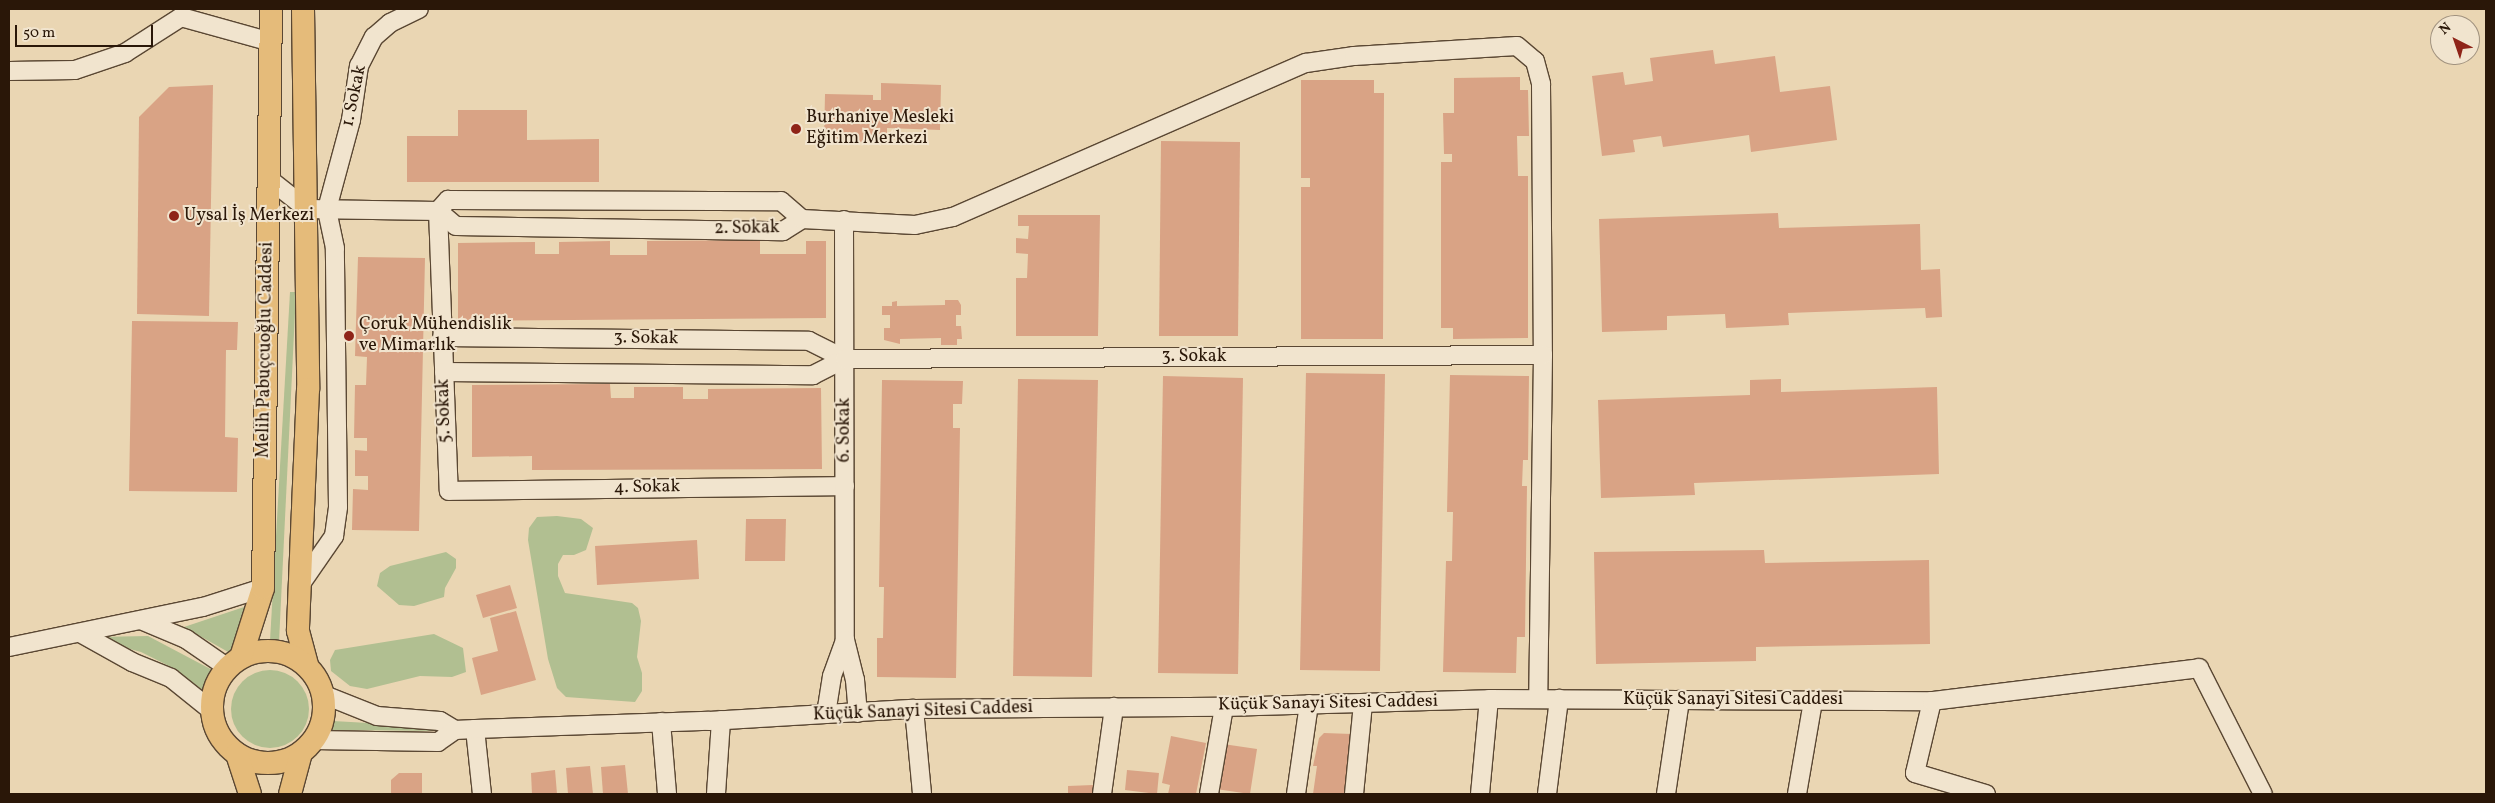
<!DOCTYPE html>
<meta charset="utf-8">
<style>
body{margin:0}
#map{position:relative;width:2495px;height:803px;overflow:hidden;background:#ead6b3;font-family:Vollkorn,serif}
div>[style]{position:absolute}
[style*='--x']{left:calc(var(--x)*1px);top:calc(var(--y)*1px);width:calc(var(--w)*1px);rotate:calc(var(--a)*1deg)}
.green>*{inset:0;background:#b1bf91}
.round{border-radius:50%}
.building>*{inset:0;background:#d9a385}
.roads{filter:drop-shadow(1px 0 #5a4733) drop-shadow(-1px 0 #5a4733) drop-shadow(0 1px #5a4733) drop-shadow(0 -1px #5a4733)}
.minor>*{height:18px;margin:-9px;padding:0 9px;transform-origin:9px;border-radius:9px;background:#f1e4ce}
.major>*{height:22px;margin:-11px;padding:0 11px;transform-origin:11px;border-radius:11px;background:#e5bb7a}
.major>.ring{margin:-11px;padding:0;box-sizing:content-box;background:none;border:22px solid #e5bb7a;border-radius:50%}
.dots>*{width:14px;height:14px;translate:-50% -50%;box-sizing:border-box;border:2px solid #f1e4ce;border-radius:50%}
span{translate:-50% -50%;white-space:nowrap;text-align:center;line-height:1.15;-webkit-text-stroke:4px #f1e4ce;paint-order:stroke}
.street-label{font-size:18px;color:#2a1708}
.poi-label{font-size:18px;color:#2a1708}
.left{translate:0 -50%;text-align:left}
.frame{position:absolute;inset:0;border:10px solid #2a1708;pointer-events:none}
.north{position:absolute;left:2430px;top:15px;width:50px;height:50px;box-sizing:border-box;background:#f1e4ce;border:1px solid #a1927f;border-radius:50%;rotate:319deg;font-size:14px;font-weight:700;line-height:20px;text-align:center;color:#2a1708}
.north::after{content:'';display:block;margin:auto;width:18px;height:22px;background:#8f2418;clip-path:polygon(50% 0,100% 100%,50% 72%,0 100%)}
.scale{position:absolute;left:15px;top:25px;width:138px;height:22px;box-sizing:border-box;border:2px solid #2a1708;border-top:0;padding-left:6px;font-size:15px;line-height:18px;white-space:nowrap;color:#2a1708;-webkit-text-stroke:4px #f1e4ce;paint-order:stroke}
</style>
<div id="map">
<div class="green">
<i style="clip-path:polygon(290px 292px,296px 292px,279px 642px,270px 641px)"></i>
<i style="clip-path:polygon(557px 516px,581px 519px,593px 528px,586px 550px,574px 555px,563px 555px,558px 564px,558px 576px,565px 593px,632px 603px,638px 608px,641px 621px,637px 657px,642px 673px,642px 691px,635px 702px,566px 697px,557px 688px,548px 659px,528px 540px,529px 528px,537px 517px)"></i>
<i style="clip-path:polygon(446px 552px,456px 559px,456px 568px,445px 588px,444px 597px,414px 606px,399px 605px,377px 586px,380px 573px,390px 566px)"></i>
<i style="clip-path:polygon(247px 606px,230px 653px,184px 627px)"></i>
<i style="clip-path:polygon(434px 634px,463px 648px,466px 672px,452px 677px,420px 676px,367px 689px,350px 686px,331px 671px,330px 660px,335px 650px)"></i>
<i style="clip-path:polygon(148px 636px,218px 673px,206px 693px,177px 670px,141px 652px,97px 640px,97px 637px)"></i>
<i class="round" style="left:231px;top:670px;width:78px;height:78px"></i>
<i style="clip-path:polygon(333px 721px,439px 727px,440px 731px,333px 730px)"></i>
</div>
<div class="building">
<i style="clip-path:polygon(1713px 50px,1715px 64px,1775px 56px,1780px 92px,1830px 86px,1837px 140px,1751px 152px,1749px 135px,1663px 147px,1661px 136px,1633px 140px,1635px 152px,1602px 156px,1592px 76px,1623px 72px,1625px 85px,1653px 81px,1650px 58px)"></i>
<i style="clip-path:polygon(1520px 77px,1520px 90px,1528px 90px,1529px 136px,1517px 136px,1518px 176px,1528px 176px,1528px 338px,1453px 339px,1453px 328px,1441px 328px,1441px 162px,1452px 162px,1452px 154px,1444px 154px,1443px 113px,1454px 113px,1454px 78px)"></i>
<i style="clip-path:polygon(1301px 80px,1374px 80px,1374px 93px,1384px 93px,1383px 339px,1301px 339px,1301px 187px,1310px 187px,1310px 178px,1301px 178px)"></i>
<i style="clip-path:polygon(881px 83px,941px 85px,940px 130px,887px 128px,887px 143px,824px 141px,825px 94px,873px 95px,873px 100px,881px 100px)"></i>
<i style="clip-path:polygon(213px 85px,209px 316px,137px 314px,139px 117px,169px 87px)"></i>
<i style="clip-path:polygon(458px 110px,527px 110px,527px 140px,599px 139px,599px 182px,407px 182px,407px 136px,458px 136px)"></i>
<i style="clip-path:polygon(1161px 141px,1240px 142px,1238px 336px,1159px 336px)"></i>
<i style="clip-path:polygon(1778px 213px,1779px 228px,1920px 224px,1921px 270px,1940px 269px,1942px 317px,1926px 318px,1925px 308px,1788px 313px,1789px 325px,1726px 328px,1725px 314px,1667px 316px,1667px 330px,1602px 332px,1599px 219px)"></i>
<i style="clip-path:polygon(1018px 215px,1100px 215px,1098px 336px,1016px 336px,1016px 278px,1027px 278px,1028px 254px,1016px 253px,1016px 238px,1028px 239px,1029px 226px,1018px 226px)"></i>
<i style="clip-path:polygon(760px 240px,760px 254px,806px 254px,806px 241px,826px 241px,826px 318px,458px 321px,458px 243px,535px 242px,535px 254px,559px 254px,559px 242px,610px 241px,610px 255px,647px 255px,647px 241px)"></i>
<i style="clip-path:polygon(358px 257px,425px 258px,419px 531px,352px 530px,353px 489px,368px 490px,368px 476px,355px 476px,355px 450px,367px 451px,367px 438px,354px 438px,355px 385px,366px 385px,367px 357px,355px 356px)"></i>
<i style="clip-path:polygon(945px 300px,958px 300px,961px 305px,961px 315px,956px 315px,956px 326px,961px 326px,962px 339px,957px 339px,957px 345px,941px 345px,941px 338px,900px 339px,900px 344px,884px 340px,884px 328px,890px 328px,890px 315px,882px 315px,882px 306px,892px 306px,892px 302px,897px 301px,897px 306px,945px 305px)"></i>
<i style="clip-path:polygon(132px 321px,238px 322px,237px 350px,226px 350px,225px 437px,238px 438px,237px 492px,129px 491px)"></i>
<i style="clip-path:polygon(1306px 373px,1385px 374px,1380px 671px,1300px 670px)"></i>
<i style="clip-path:polygon(1450px 375px,1529px 376px,1528px 460px,1523px 460px,1522px 486px,1527px 486px,1525px 637px,1517px 637px,1516px 673px,1443px 672px,1446px 561px,1452px 561px,1453px 512px,1447px 512px)"></i>
<i style="clip-path:polygon(1163px 376px,1243px 378px,1238px 674px,1158px 673px)"></i>
<i style="clip-path:polygon(1018px 379px,1098px 380px,1092px 677px,1013px 676px)"></i>
<i style="clip-path:polygon(1781px 379px,1781px 392px,1937px 387px,1939px 474px,1694px 483px,1695px 495px,1601px 498px,1598px 400px,1750px 395px,1750px 380px)"></i>
<i style="clip-path:polygon(882px 380px,963px 381px,962px 404px,953px 404px,953px 428px,960px 428px,956px 678px,877px 677px,877px 638px,883px 638px,884px 587px,879px 587px)"></i>
<i style="clip-path:polygon(610px 384px,611px 398px,634px 398px,634px 387px,683px 387px,683px 399px,708px 399px,708px 389px,821px 388px,822px 469px,532px 470px,532px 456px,472px 457px,472px 385px)"></i>
<i style="clip-path:polygon(746px 519px,786px 519px,785px 561px,745px 561px)"></i>
<i style="clip-path:polygon(697px 540px,699px 579px,597px 585px,595px 546px)"></i>
<i style="clip-path:polygon(1764px 550px,1765px 563px,1929px 560px,1930px 644px,1756px 647px,1756px 661px,1596px 664px,1594px 552px)"></i>
<i style="clip-path:polygon(510px 585px,517px 608px,483px 618px,476px 595px)"></i>
<i style="clip-path:polygon(516px 611px,536px 680px,481px 695px,472px 658px,498px 651px,490px 618px)"></i>
<i style="clip-path:polygon(1324px 733px,1352px 734px,1355px 744px,1344px 794px,1313px 794px,1317px 766px,1313px 766px,1319px 738px)"></i>
<i style="clip-path:polygon(1171px 736px,1206px 743px,1196px 794px,1168px 794px,1170px 785px,1162px 783px)"></i>
<i style="clip-path:polygon(1223px 744px,1257px 749px,1250px 794px,1216px 789px)"></i>
<i style="clip-path:polygon(625px 765px,628px 794px,603px 794px,601px 767px)"></i>
<i style="clip-path:polygon(590px 766px,593px 794px,568px 794px,566px 768px)"></i>
<i style="clip-path:polygon(555px 770px,557px 794px,532px 794px,531px 773px)"></i>
<i style="clip-path:polygon(1127px 770px,1159px 773px,1157px 794px,1125px 790px)"></i>
<i style="clip-path:polygon(399px 773px,422px 773px,422px 794px,391px 794px,391px 780px)"></i>
<i style="clip-path:polygon(1093px 785px,1093px 794px,1068px 794px,1068px 786px)"></i>
</div>
<div class="roads">
<div class="minor">
<i style="--x:9;--y:71;--w:66;--a:-0.9"></i>
<i style="--x:75;--y:70;--w:53;--a:-18.8"></i>
<i style="--x:125;--y:53;--w:67;--a:-32.7"></i>
<i style="--x:181;--y:17;--w:93;--a:15.5"></i>
<i style="--x:269;--y:179;--w:48;--a:38.3"></i>
<i style="--x:307;--y:209;--w:131;--a:0.9"></i>
<i style="--x:438;--y:211;--w:23;--a:40"></i>
<i style="--x:456;--y:226;--w:327;--a:0.9"></i>
<i style="--x:783;--y:231;--w:22;--a:-32"></i>
<i style="--x:438;--y:211;--w:280;--a:87.8"></i>
<i style="--x:449;--y:491;--w:396;--a:-0.7"></i>
<i style="--x:438;--y:211;--w:15;--a:-48"></i>
<i style="--x:448;--y:200;--w:333;--a:0.2"></i>
<i style="--x:781;--y:201;--w:28;--a:41"></i>
<i style="--x:802;--y:219;--w:113;--a:3"></i>
<i style="--x:915;--y:225;--w:39;--a:-12"></i>
<i style="--x:953;--y:217;--w:385;--a:-23.6"></i>
<i style="--x:1306;--y:63;--w:49;--a:-8.3"></i>
<i style="--x:1354;--y:56;--w:163;--a:-3.5"></i>
<i style="--x:1517;--y:46;--w:23;--a:40"></i>
<i style="--x:1535;--y:61;--w:24;--a:75"></i>
<i style="--x:1541;--y:84;--w:271;--a:89.6"></i>
<i style="--x:1543;--y:355;--w:344;--a:90.8"></i>
<i style="--x:844;--y:220;--w:420;--a:89.9"></i>
<i style="--x:442;--y:337;--w:367;--a:0.6"></i>
<i style="--x:809;--y:341;--w:40;--a:26.6"></i>
<i style="--x:444;--y:372;--w:369;--a:0.5"></i>
<i style="--x:813;--y:375;--w:36;--a:-27"></i>
<i style="--x:845;--y:359;--w:698;--a:-0.33"></i>
<i style="--x:300;--y:585;--w:60;--a:-55.2"></i>
<i style="--x:334;--y:536;--w:29;--a:-82"></i>
<i style="--x:338;--y:507;--w:259;--a:-90.7"></i>
<i style="--x:335;--y:248;--w:40;--a:-102"></i>
<i style="--x:327;--y:209;--w:92;--a:-74.9"></i>
<i style="--x:351;--y:120;--w:55;--a:-81.6"></i>
<i style="--x:359;--y:66;--w:33;--a:-63"></i>
<i style="--x:374;--y:37;--w:21;--a:-41"></i>
<i style="--x:390;--y:23;--w:32;--a:-26"></i>
<i style="--x:143;--y:621;--w:47;--a:22.7"></i>
<i style="--x:186;--y:639;--w:51;--a:34.6"></i>
<i style="--x:80;--y:633;--w:60;--a:29.1"></i>
<i style="--x:132;--y:662;--w:42;--a:22.3"></i>
<i style="--x:171;--y:678;--w:51;--a:38.7"></i>
<i style="--x:9;--y:647;--w:198;--a:-11.7"></i>
<i style="--x:203;--y:607;--w:63;--a:-17.6"></i>
<i style="--x:322;--y:694;--w:59;--a:21.8"></i>
<i style="--x:377;--y:716;--w:63;--a:4.5"></i>
<i style="--x:440;--y:721;--w:17;--a:31"></i>
<i style="--x:1932;--y:701;--w:74;--a:103.3"></i>
<i style="--x:1915;--y:773;--w:74;--a:16.5"></i>
<i style="--x:914;--y:709;--w:85;--a:84.6"></i>
<i style="--x:826;--y:714;--w:38;--a:-81"></i>
<i style="--x:832;--y:676;--w:38;--a:-70"></i>
<i style="--x:845;--y:640;--w:41;--a:76"></i>
<i style="--x:855;--y:680;--w:33;--a:85"></i>
<i style="--x:661;--y:722;--w:72;--a:85.2"></i>
<i style="--x:475;--y:729;--w:65;--a:83.9"></i>
<i style="--x:314;--y:740;--w:124;--a:0.9"></i>
<i style="--x:438;--y:742;--w:21;--a:-35"></i>
<i style="--x:455;--y:730;--w:20;--a:-3"></i>
<i style="--x:475;--y:729;--w:234;--a:-2"></i>
<i style="--x:709;--y:721;--w:205;--a:-3.4"></i>
<i style="--x:914;--y:709;--w:310;--a:-0.4"></i>
<i style="--x:1224;--y:707;--w:265;--a:-1.7"></i>
<i style="--x:1489;--y:699;--w:443;--a:0.3"></i>
<i style="--x:1932;--y:701;--w:269;--a:-7"></i>
<i style="--x:2199;--y:668;--w:141;--a:63.1"></i>
<i style="--x:716;--y:794;--w:74;--a:-86.1"></i>
<i style="--x:1102;--y:794;--w:88;--a:-82.1"></i>
<i style="--x:1209;--y:794;--w:88;--a:-80.2"></i>
<i style="--x:1296;--y:794;--w:91;--a:-81.8"></i>
<i style="--x:1354;--y:794;--w:90;--a:-84.3"></i>
<i style="--x:1480;--y:794;--w:95;--a:-84.6"></i>
<i style="--x:1547;--y:794;--w:96;--a:-82.8"></i>
<i style="--x:1666;--y:794;--w:95;--a:-81.5"></i>
<i style="--x:1797;--y:794;--w:94;--a:-80.2"></i>
</div>
<div class="major">
<i style="--x:303;--y:9;--w:380;--a:89.2"></i>
<i style="--x:308;--y:389;--w:242;--a:92.4"></i>
<i style="--x:298;--y:631;--w:35;--a:75"></i>
<i class="ring" style="left:212px;top:651px;width:90px;height:90px"></i>
<i style="--x:241;--y:657;--w:72;--a:-72.3"></i>
<i style="--x:263;--y:588;--w:579;--a:-89.21"></i>
<i style="--x:237;--y:754;--w:42;--a:72"></i>
<i style="--x:290;--y:794;--w:42;--a:-75"></i>
</div>
</div>
<div class="dots">
<i style="left:796px;top:129px;background:#8f2418"></i>
<i style="left:174px;top:216px;background:#8f2418"></i>
<i style="left:349px;top:336px;background:#8f2418"></i>
</div>
<div class="street-label">
<span style="left:355px;top:96px;rotate:-78deg">1. Sokak</span>
<span style="left:747px;top:229px;rotate:-1deg">2. Sokak</span>
<span style="left:646px;top:339px;rotate:1deg">3. Sokak</span>
<span style="left:266px;top:350px;rotate:-89deg">Melih Pabuçcuoğlu Caddesi</span>
<span style="left:1194px;top:357px">3. Sokak</span>
<span style="left:445px;top:411px;rotate:-92deg">5. Sokak</span>
<span style="left:845px;top:430px;rotate:-90deg">6. Sokak</span>
<span style="left:647px;top:488px;rotate:-1deg">4. Sokak</span>
<span style="left:1733px;top:700px">Küçük Sanayi Sitesi Caddesi</span>
<span style="left:1328px;top:704px;rotate:-1deg">Küçük Sanayi Sitesi Caddesi</span>
<span style="left:923px;top:712px;rotate:-2deg">Küçük Sanayi Sitesi Caddesi</span>
</div>
<div class="poi-label">
<span class="left" style="left:806px;top:129px">Burhaniye Mesleki<br>Eğitim Merkezi</span>
<span class="left" style="left:184px;top:216px">Uysal İş Merkezi</span>
<span class="left" style="left:359px;top:336px">Çoruk Mühendislik<br>ve Mimarlık</span>
</div>
<div class="frame"></div>
<div class="north">N</div>
<div class="scale">50 m</div>
</div>
